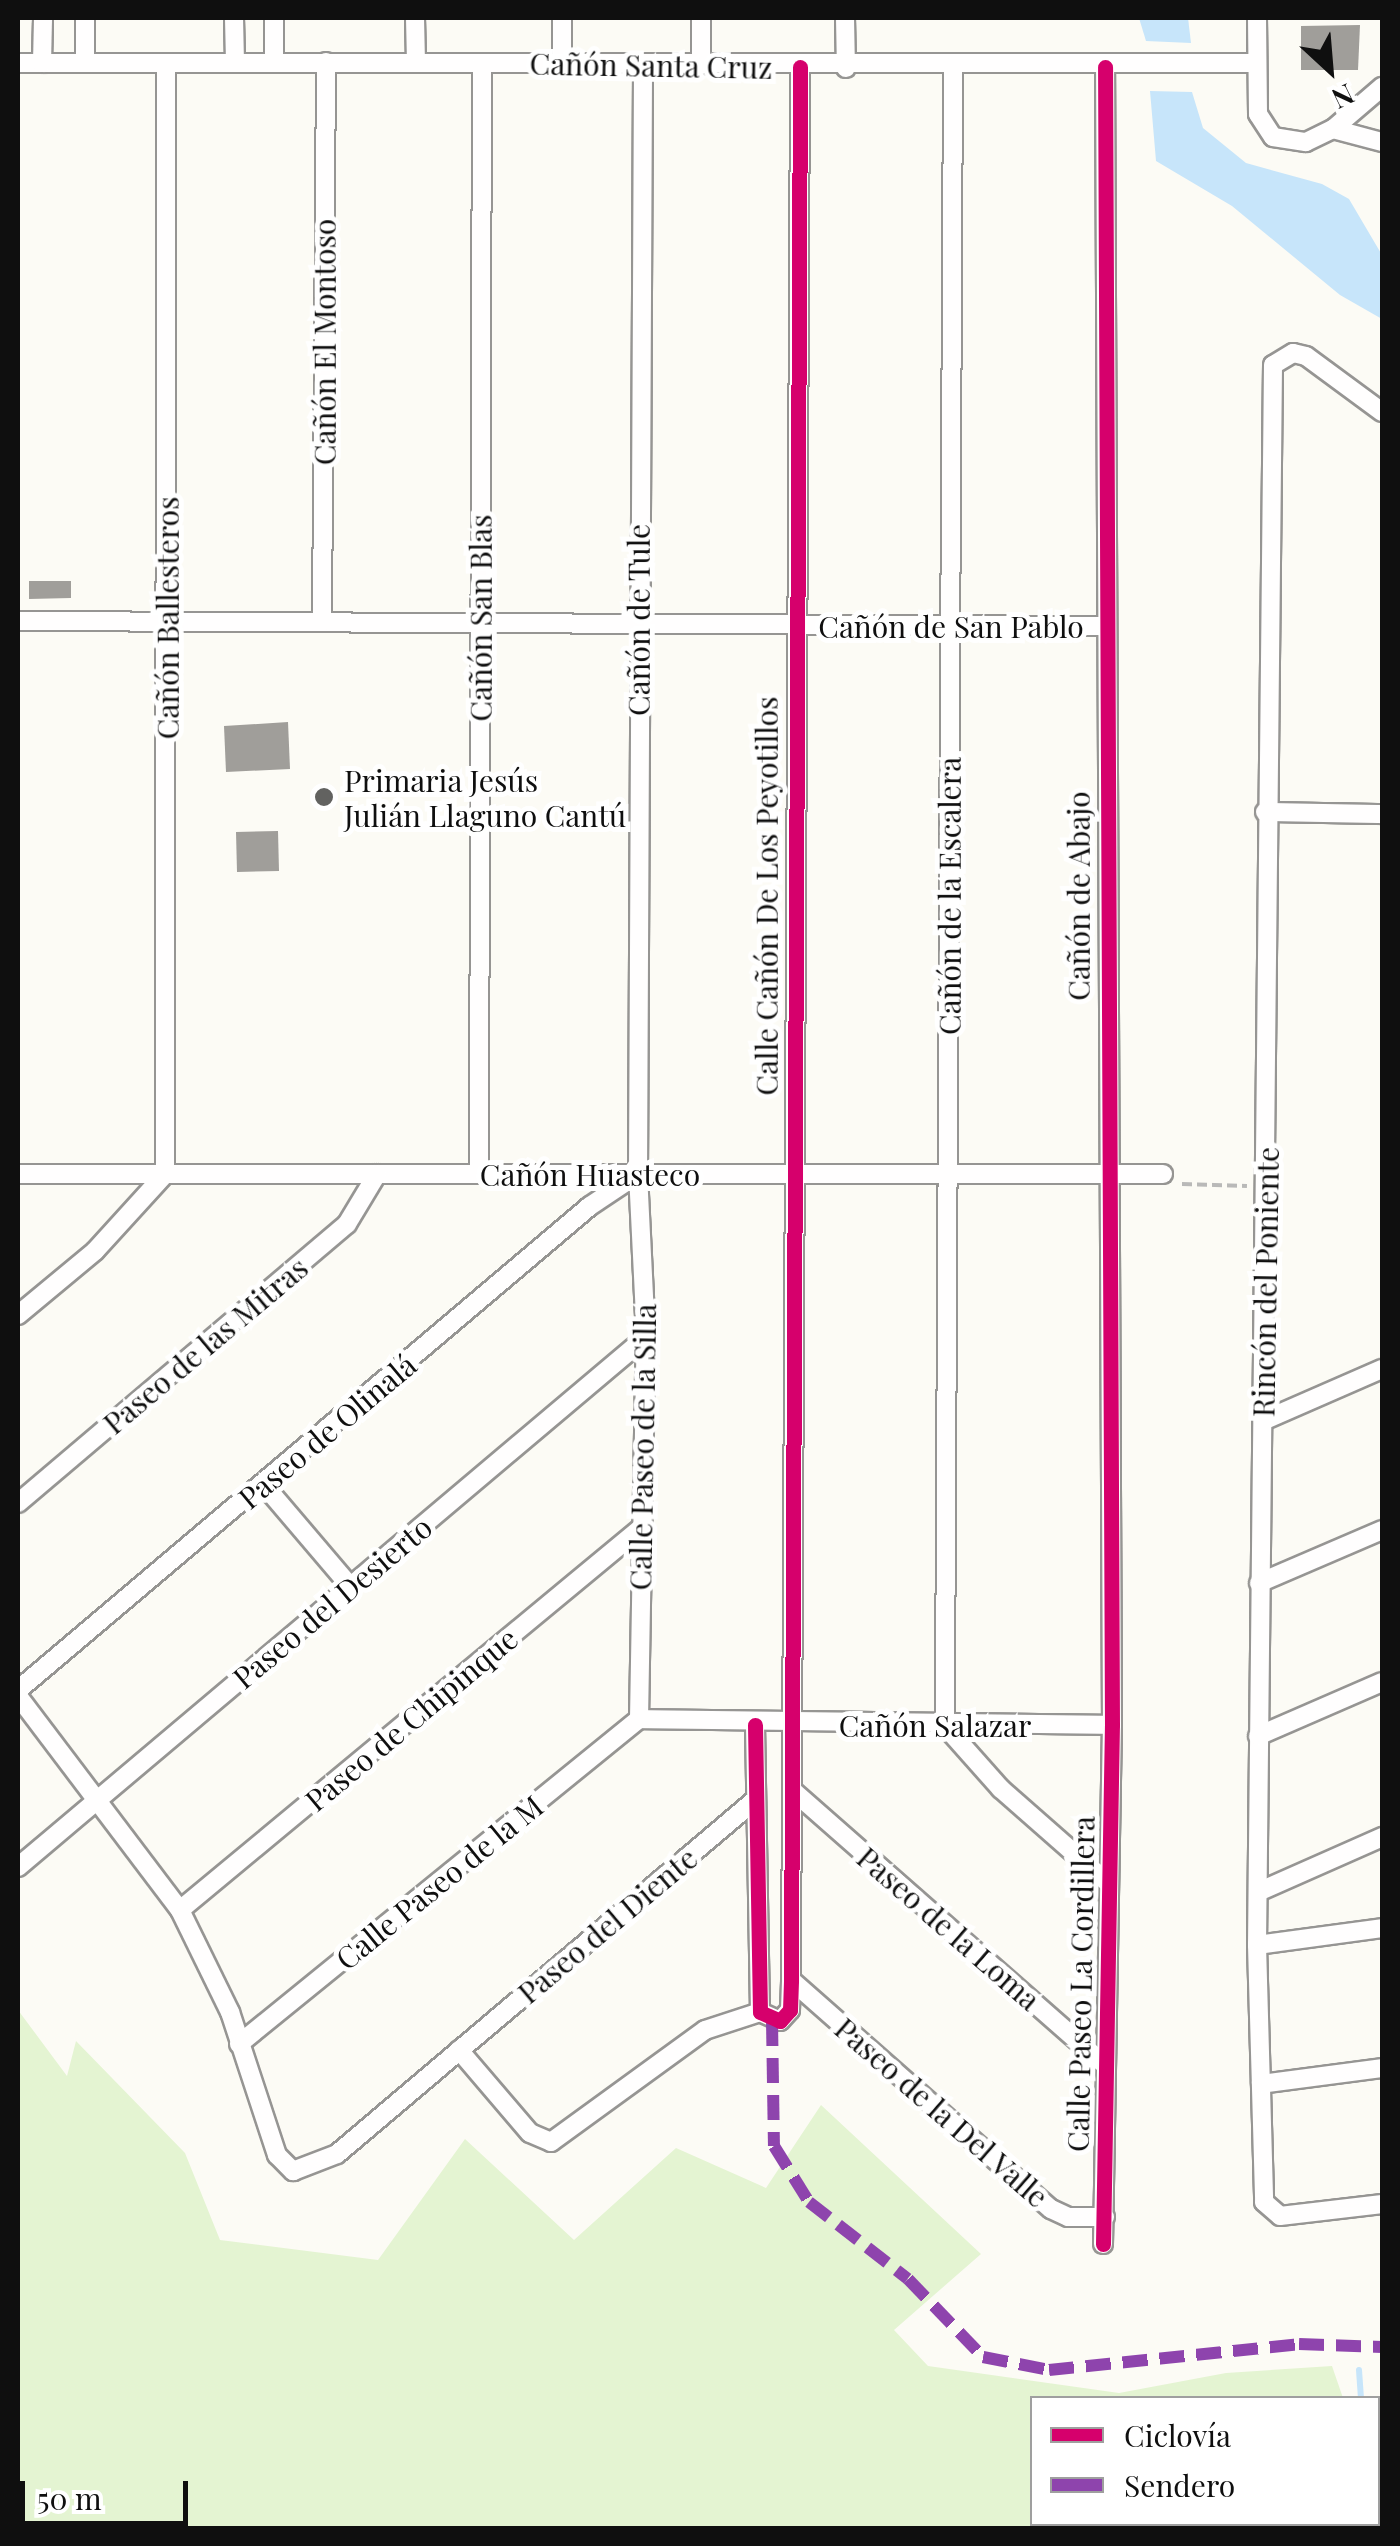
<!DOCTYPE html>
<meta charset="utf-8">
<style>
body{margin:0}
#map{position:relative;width:1400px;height:2546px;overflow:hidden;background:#fcfbf5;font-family:"Playfair Display",serif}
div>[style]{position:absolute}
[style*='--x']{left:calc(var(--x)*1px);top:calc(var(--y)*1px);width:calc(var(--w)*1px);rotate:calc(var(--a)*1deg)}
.green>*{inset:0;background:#e4f4d2}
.water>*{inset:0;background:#c7e5fa}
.stream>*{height:6px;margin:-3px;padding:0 3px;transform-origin:3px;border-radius:3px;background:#c7e5fa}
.building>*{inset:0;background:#a09e9a}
.path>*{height:4px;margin-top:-2px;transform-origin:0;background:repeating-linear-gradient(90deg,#b9b9b8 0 10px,transparent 0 15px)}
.roads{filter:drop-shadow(2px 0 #969593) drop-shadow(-2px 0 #969593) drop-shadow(0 2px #969593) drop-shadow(0 -2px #969593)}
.minor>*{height:18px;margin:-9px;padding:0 9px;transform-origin:9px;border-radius:9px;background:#fffefe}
.quiet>*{height:12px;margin-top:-6px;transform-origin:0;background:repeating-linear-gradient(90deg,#8e44ad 0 25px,transparent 0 37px)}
.cycleway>*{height:15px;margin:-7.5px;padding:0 7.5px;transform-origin:7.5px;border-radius:7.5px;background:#d6006c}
.dots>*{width:28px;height:28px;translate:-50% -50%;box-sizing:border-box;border:5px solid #fff;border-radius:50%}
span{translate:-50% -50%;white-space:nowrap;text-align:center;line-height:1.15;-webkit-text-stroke:10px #fff;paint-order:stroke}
.street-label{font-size:30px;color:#0f0f0f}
.poi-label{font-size:30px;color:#0f0f0f}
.left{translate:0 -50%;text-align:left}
.frame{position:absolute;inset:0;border:20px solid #0f0f0f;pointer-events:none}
.legend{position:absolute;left:1030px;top:2396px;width:350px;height:130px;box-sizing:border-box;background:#fff;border:2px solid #9f9f9f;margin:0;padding:12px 18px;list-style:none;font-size:30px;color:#0f0f0f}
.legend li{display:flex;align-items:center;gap:20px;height:50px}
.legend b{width:50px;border:2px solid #9f9f9f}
.north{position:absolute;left:1280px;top:20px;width:100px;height:100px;-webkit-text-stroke:8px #fff;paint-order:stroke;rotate:154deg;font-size:28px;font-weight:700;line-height:40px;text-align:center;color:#0f0f0f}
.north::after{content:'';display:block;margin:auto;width:35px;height:45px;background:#0f0f0f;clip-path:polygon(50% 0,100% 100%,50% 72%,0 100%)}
.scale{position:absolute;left:20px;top:2481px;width:168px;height:45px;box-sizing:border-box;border:5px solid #0f0f0f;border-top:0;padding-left:12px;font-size:30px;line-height:35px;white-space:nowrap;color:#0f0f0f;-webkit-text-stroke:8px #fff;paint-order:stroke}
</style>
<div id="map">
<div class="green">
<i style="clip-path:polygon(18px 2010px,67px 2076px,76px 2041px,185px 2153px,220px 2240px,378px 2260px,465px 2139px,574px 2240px,676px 2148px,766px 2188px,821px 2105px,981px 2254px,894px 2330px,928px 2366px,1119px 2393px,1226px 2373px,1332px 2366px,1343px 2398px,1032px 2398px,1032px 2524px,1378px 2524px,1382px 2440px,1382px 2528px,18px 2528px)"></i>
</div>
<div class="water">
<i style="clip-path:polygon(1139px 18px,1188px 18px,1191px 43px,1146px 41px)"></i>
<i style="clip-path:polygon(1150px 91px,1192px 92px,1203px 128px,1246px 163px,1322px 184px,1349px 199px,1382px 255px,1382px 319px,1340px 295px,1232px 206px,1156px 161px)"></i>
</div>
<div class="stream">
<i style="--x:1359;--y:2370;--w:28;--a:86"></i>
<i style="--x:1374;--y:2524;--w:4;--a:76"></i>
</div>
<div class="building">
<i style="clip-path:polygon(1360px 25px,1358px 70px,1301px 70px,1301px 26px)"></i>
<i style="clip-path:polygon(29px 581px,71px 581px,71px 598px,29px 599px)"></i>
<i style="clip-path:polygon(288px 722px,290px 769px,226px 772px,224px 726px)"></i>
<i style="clip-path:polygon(278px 831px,279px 871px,237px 872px,236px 832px)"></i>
</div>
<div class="path">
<i style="--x:1182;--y:1184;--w:65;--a:1.8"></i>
</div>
<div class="roads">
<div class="minor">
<i style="--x:85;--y:18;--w:45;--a:90"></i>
<i style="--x:234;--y:18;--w:44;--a:88.7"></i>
<i style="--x:415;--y:18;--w:44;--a:88.7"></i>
<i style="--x:562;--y:18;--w:45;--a:90"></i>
<i style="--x:701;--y:18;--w:47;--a:90"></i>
<i style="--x:845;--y:18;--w:50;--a:88.9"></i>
<i style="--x:1257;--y:18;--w:96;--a:89.4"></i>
<i style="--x:1258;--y:114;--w:27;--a:57"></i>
<i style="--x:1273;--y:137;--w:33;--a:9"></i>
<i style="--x:1306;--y:142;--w:30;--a:-26"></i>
<i style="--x:1333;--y:129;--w:65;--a:-40.6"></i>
<i style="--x:274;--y:61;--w:43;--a:-90"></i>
<i style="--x:18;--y:63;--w:1239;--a:0"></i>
<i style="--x:42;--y:63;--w:45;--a:-88.7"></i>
<i style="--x:953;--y:66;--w:1660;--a:90.28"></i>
<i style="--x:945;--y:1726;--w:84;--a:48.4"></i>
<i style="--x:1001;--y:1789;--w:141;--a:41.3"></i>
<i style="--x:1333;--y:129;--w:51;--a:14.9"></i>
<i style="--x:1382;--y:412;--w:94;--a:-143.6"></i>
<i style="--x:1306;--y:356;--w:13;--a:-167"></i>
<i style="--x:1293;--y:353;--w:23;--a:149"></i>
<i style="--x:1273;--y:365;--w:1580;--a:90.58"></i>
<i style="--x:1257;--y:1945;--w:257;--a:88.4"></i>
<i style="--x:1264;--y:2202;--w:21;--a:41"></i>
<i style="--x:1280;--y:2216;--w:103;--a:-6.7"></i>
<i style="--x:18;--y:621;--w:1087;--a:0.26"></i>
<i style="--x:322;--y:622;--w:560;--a:-89.59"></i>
<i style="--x:1265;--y:812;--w:117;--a:1"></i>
<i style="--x:18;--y:1174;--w:1145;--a:0"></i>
<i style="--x:479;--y:1174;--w:1111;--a:-89.85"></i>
<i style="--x:18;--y:1315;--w:100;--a:-39.7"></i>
<i style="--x:95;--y:1251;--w:104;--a:-47.7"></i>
<i style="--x:165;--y:1174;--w:1111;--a:-89.95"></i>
<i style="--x:1263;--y:1421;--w:130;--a:-23.6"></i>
<i style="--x:264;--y:1485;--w:133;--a:49.6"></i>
<i style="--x:18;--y:1503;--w:431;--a:-40.3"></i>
<i style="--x:347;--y:1224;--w:58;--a:-59"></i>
<i style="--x:1259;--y:1583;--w:134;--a:-23.3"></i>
<i style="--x:18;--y:1690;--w:749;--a:-40.24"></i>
<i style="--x:590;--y:1206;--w:58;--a:-33.7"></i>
<i style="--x:18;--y:1696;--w:268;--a:52.9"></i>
<i style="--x:180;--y:1910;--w:114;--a:63.9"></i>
<i style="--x:230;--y:2012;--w:151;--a:71.8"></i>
<i style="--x:277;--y:2155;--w:23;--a:45"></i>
<i style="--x:293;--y:2171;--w:47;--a:-21.1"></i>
<i style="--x:337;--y:2154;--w:548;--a:-40.26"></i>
<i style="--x:639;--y:1719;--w:382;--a:-89"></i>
<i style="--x:646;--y:1337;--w:163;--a:-92.8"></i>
<i style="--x:638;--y:1174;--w:1109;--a:-89.74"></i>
<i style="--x:639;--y:1719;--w:473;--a:0.7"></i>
<i style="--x:755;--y:1725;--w:287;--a:89"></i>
<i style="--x:760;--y:2012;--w:22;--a:24"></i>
<i style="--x:780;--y:2021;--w:15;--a:-48"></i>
<i style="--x:790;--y:2010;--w:30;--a:-88"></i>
<i style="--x:791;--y:1980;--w:1913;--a:-89.73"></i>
<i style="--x:1258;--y:1736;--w:135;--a:-23.5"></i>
<i style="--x:792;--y:1790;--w:417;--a:41.3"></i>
<i style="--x:18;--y:1867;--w:822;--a:-40.16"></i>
<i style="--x:1258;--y:1892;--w:136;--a:-23.9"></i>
<i style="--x:180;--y:1910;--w:600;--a:-39.66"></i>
<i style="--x:1257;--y:1945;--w:126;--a:-7.7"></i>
<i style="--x:791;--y:1980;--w:346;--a:41.4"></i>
<i style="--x:1051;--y:2209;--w:19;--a:25"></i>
<i style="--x:1068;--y:2217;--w:37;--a:0"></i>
<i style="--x:239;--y:2044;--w:515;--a:-39.09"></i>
<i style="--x:459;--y:2050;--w:109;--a:49.5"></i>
<i style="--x:530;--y:2133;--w:23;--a:23"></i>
<i style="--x:551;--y:2142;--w:190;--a:-36"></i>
<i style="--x:705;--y:2030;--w:58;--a:-18.1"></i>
<i style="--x:1261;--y:2084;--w:122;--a:-7.5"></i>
<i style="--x:1103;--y:2244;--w:519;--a:-89.01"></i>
<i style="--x:1112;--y:1725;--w:1658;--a:-90.24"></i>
</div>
</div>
<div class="quiet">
<i style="--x:772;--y:2021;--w:125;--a:89.1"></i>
<i style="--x:774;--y:2146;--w:66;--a:58"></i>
<i style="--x:809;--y:2202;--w:125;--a:37.9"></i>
<i style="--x:908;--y:2279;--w:108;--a:46.1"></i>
<i style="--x:983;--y:2357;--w:67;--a:11.1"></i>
<i style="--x:1049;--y:2370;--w:251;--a:-5.9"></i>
<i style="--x:1299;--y:2344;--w:83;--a:2.1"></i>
</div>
<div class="cycleway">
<i style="--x:755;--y:1725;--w:287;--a:89"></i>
<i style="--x:760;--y:2012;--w:22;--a:24"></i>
<i style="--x:780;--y:2021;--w:15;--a:-48"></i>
<i style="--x:790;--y:2010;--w:30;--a:-88"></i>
<i style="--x:791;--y:1980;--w:1913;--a:-89.73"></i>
<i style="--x:1103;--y:2244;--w:519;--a:-89.01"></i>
<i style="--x:1112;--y:1725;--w:1658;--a:-90.24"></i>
</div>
<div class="dots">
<i style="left:324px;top:797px;background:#626260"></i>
</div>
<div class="street-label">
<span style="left:651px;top:65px;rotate:1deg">Cañón Santa Cruz</span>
<span style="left:324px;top:342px;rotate:-90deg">Cañón El Montoso</span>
<span style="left:167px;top:618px;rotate:-90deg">Cañón Ballesteros</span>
<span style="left:480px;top:618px;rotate:-90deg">Cañón San Blas</span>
<span style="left:638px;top:620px;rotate:-90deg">Cañón de Tule</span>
<span style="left:951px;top:626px">Cañón de San Pablo</span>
<span style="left:766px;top:896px;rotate:-90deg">Calle Cañón De Los Peyotillos</span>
<span style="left:949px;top:896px;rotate:-90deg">Cañón de la Escalera</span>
<span style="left:1078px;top:896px;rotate:-90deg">Cañón de Abajo</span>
<span style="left:590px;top:1174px">Cañón Huasteco</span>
<span style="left:1265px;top:1282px;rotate:-89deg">Rincón del Poniente</span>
<span style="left:205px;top:1345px;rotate:-40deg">Paseo de las Mitras</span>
<span style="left:327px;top:1431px;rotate:-40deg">Paseo de Olinalá</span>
<span style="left:642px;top:1447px;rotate:-89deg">Calle Paseo de la Silla</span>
<span style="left:332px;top:1602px;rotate:-40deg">Paseo del Desierto</span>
<span style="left:411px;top:1719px;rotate:-40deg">Paseo de Chipinque</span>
<span style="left:935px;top:1725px">Cañón Salazar</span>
<span style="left:439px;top:1882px;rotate:-39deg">Calle Paseo de la M</span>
<span style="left:607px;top:1925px;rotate:-40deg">Paseo del Diente</span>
<span style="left:949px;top:1928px;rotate:41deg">Paseo de la Loma</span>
<span style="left:1080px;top:1984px;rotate:-89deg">Calle Paseo La Cordillera</span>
<span style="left:942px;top:2112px;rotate:41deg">Paseo de la Del Valle</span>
</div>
<div class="poi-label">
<span class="left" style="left:344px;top:797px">Primaria Jesús<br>Julián Llaguno Cantú</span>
</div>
<div class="frame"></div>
<ul class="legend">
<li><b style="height:12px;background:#d6006c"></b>Ciclovía</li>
<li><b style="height:12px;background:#8e44ad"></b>Sendero</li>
</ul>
<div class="north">N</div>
<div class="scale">50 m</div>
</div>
